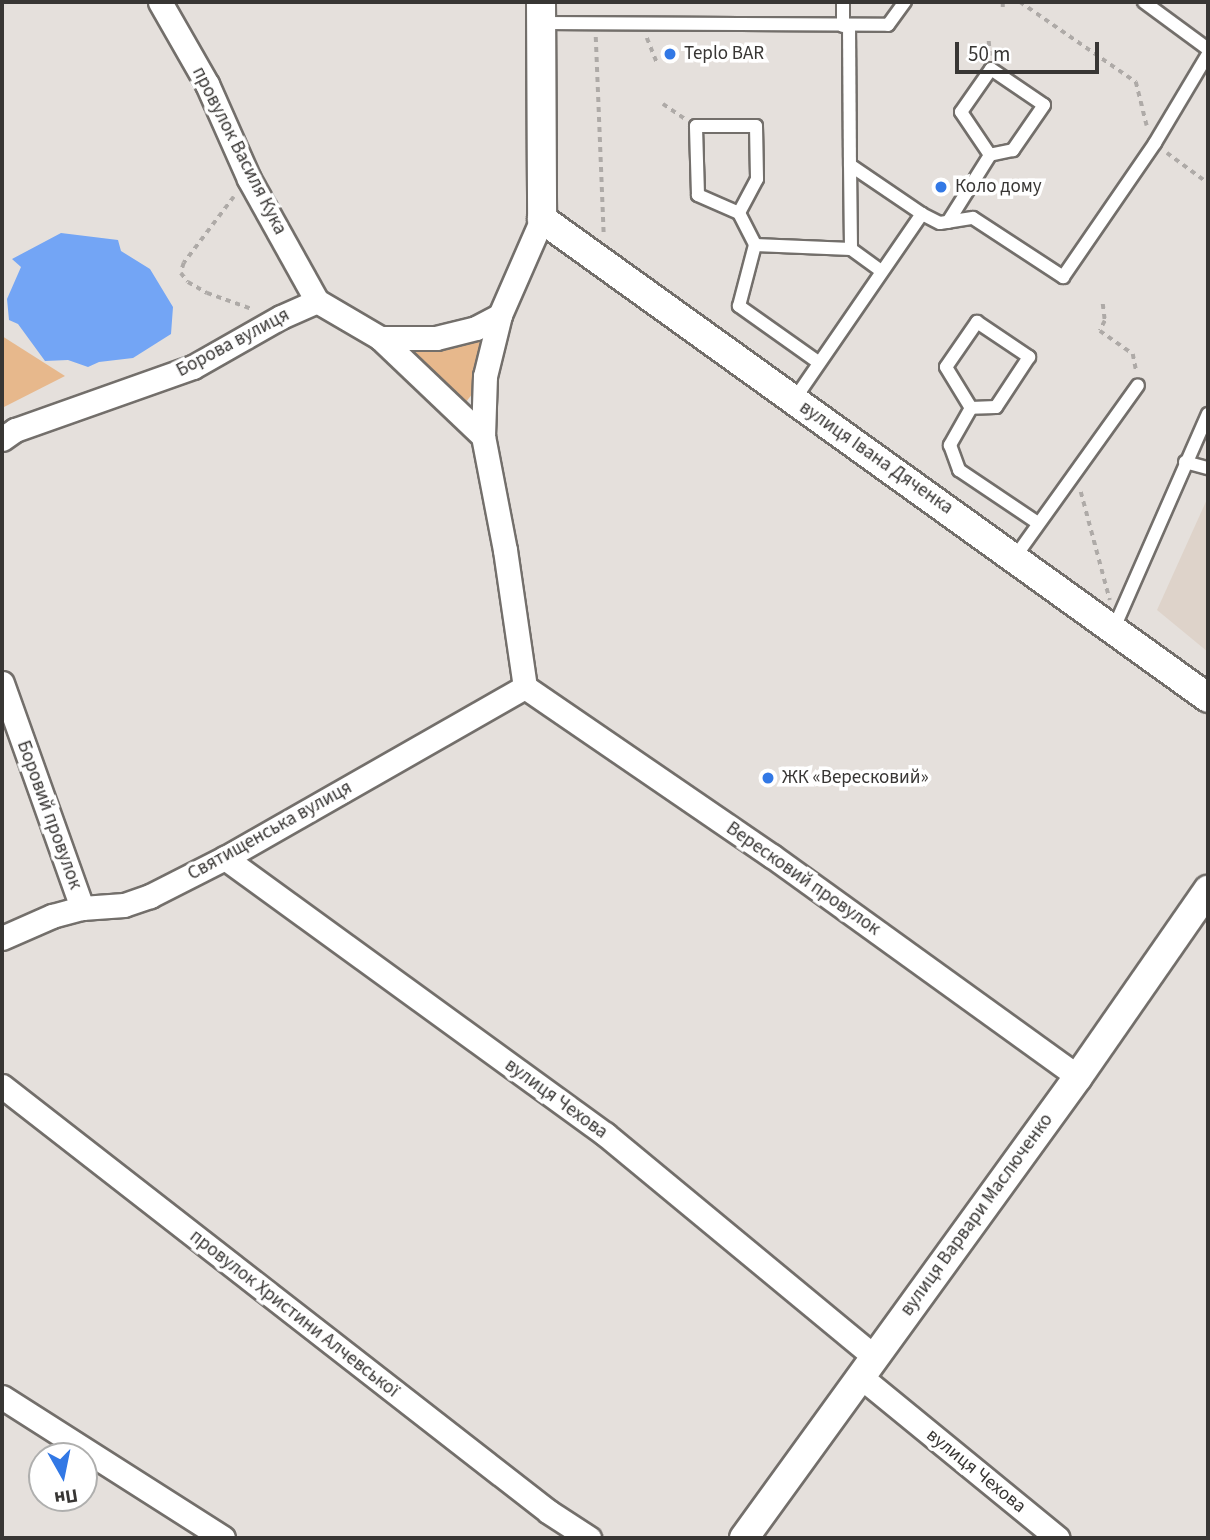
<!DOCTYPE html>
<meta charset="utf-8">
<style>
body{margin:0}
#map{position:relative;width:1210px;height:1540px;overflow:hidden;background:#e5e0dc;font-family:"Source Sans 3",sans-serif}
div>[style]{position:absolute}
[style*='--x']{left:calc(var(--x)*1px);top:calc(var(--y)*1px);width:calc(var(--w)*1px);rotate:calc(var(--a)*1deg)}
.built>*{inset:0;background:#ded3ca}
.green>*{inset:0;background:#e7b88c}
.water>*{inset:0;background:#73a5f5}
.path>*{height:3.5px;margin-top:-1.75px;transform-origin:0;background:repeating-linear-gradient(90deg,#aeaaa7 0 5px,transparent 0 10px)}
.roads{filter:drop-shadow(2px 0 #736f6b) drop-shadow(-2px 0 #736f6b) drop-shadow(0 2px #736f6b) drop-shadow(0 -2px #736f6b)}
.service>*{height:12px;margin:-6px;padding:0 6px;transform-origin:6px;border-radius:6px;background:#fff}
.minor>*{height:23px;margin:-11.5px;padding:0 11.5px;transform-origin:11.5px;border-radius:11.5px;background:#fff}
.tertiary>*{height:28px;margin:-14px;padding:0 14px;transform-origin:14px;border-radius:14px;background:#fff}
.dots>*{width:19px;height:19px;translate:-50% -50%;box-sizing:border-box;border:4px solid #fff;border-radius:50%}
span{translate:-50% -50%;white-space:nowrap;text-align:center;line-height:1.15;-webkit-text-stroke:7px #fff;paint-order:stroke}
.poi-label{font-size:19px;color:#383634}
.left{translate:0 -50%;text-align:left}
.street-label{font-size:19px;color:#383634}
.frame{position:absolute;inset:0;border:4px solid #383634;pointer-events:none}
.north{position:absolute;left:28px;top:1442px;width:70px;height:70px;box-sizing:border-box;background:#fff;border:2px solid #afafae;border-radius:50%;rotate:171deg;font-size:19px;font-weight:700;line-height:28px;text-align:center;color:#383634}
.north::after{content:'';display:block;margin:auto;width:24px;height:32px;background:#3278e5;clip-path:polygon(50% 0,100% 100%,50% 72%,0 100%)}
.scale{position:absolute;left:955px;top:42px;width:144px;height:32px;box-sizing:border-box;border:4px solid #383634;border-top:0;padding-left:9px;font-size:21px;line-height:24px;white-space:nowrap;color:#383634;-webkit-text-stroke:5px #fff;paint-order:stroke}
</style>
<div id="map">
<div class="built">
<i style="clip-path:polygon(1208px 497px,1208px 652px,1157px 610px)"></i>
</div>
<div class="green">
<i style="clip-path:polygon(2px 336px,65px 376px,2px 408px)"></i>
<i style="clip-path:polygon(484px 336px,473px 393px,466px 402px,459px 403px,401px 352px)"></i>
</div>
<div class="water">
<i style="clip-path:polygon(61px 233px,118px 240px,121px 251px,150px 269px,173px 307px,171px 334px,133px 358px,99px 362px,88px 367px,68px 360px,45px 361px,18px 324px,9px 320px,7px 299px,21px 267px,12px 259px)"></i>
</div>
<div class="path">
<i style="--x:1003;--y:2;--w:6;--a:90"></i>
<i style="--x:1020;--y:2;--w:141;--a:34.6"></i>
<i style="--x:1136;--y:82;--w:45;--a:76"></i>
<i style="--x:596;--y:37;--w:199;--a:87.7"></i>
<i style="--x:647;--y:38;--w:29;--a:68"></i>
<i style="--x:989;--y:41;--w:15;--a:86"></i>
<i style="--x:663;--y:104;--w:27;--a:34"></i>
<i style="--x:1167;--y:153;--w:51;--a:36.2"></i>
<i style="--x:234;--y:197;--w:83;--a:127.1"></i>
<i style="--x:184;--y:263;--w:10;--a:107"></i>
<i style="--x:181;--y:273;--w:11;--a:52"></i>
<i style="--x:188;--y:282;--w:22;--a:30"></i>
<i style="--x:207;--y:293;--w:48;--a:19.6"></i>
<i style="--x:1103;--y:304;--w:17;--a:83"></i>
<i style="--x:1105;--y:321;--w:11;--a:117"></i>
<i style="--x:1100;--y:331;--w:40;--a:34.9"></i>
<i style="--x:1133;--y:354;--w:16;--a:79"></i>
<i style="--x:1081;--y:492;--w:112;--a:75"></i>
</div>
<div class="roads">
<div class="service">
<i style="--x:1144;--y:2;--w:79;--a:36.3"></i>
<i style="--x:542;--y:23;--w:346;--a:0.3"></i>
<i style="--x:888;--y:25;--w:29;--a:-54"></i>
<i style="--x:843;--y:26;--w:24;--a:-90"></i>
<i style="--x:849;--y:26;--w:139;--a:89.6"></i>
<i style="--x:850;--y:165;--w:87;--a:34.2"></i>
<i style="--x:850;--y:165;--w:84;--a:89.3"></i>
<i style="--x:739;--y:213;--w:45;--a:-156.3"></i>
<i style="--x:698;--y:195;--w:69;--a:-91.7"></i>
<i style="--x:696;--y:126;--w:60;--a:0"></i>
<i style="--x:756;--y:126;--w:53;--a:88.9"></i>
<i style="--x:757;--y:179;--w:38;--a:118"></i>
<i style="--x:739;--y:213;--w:36;--a:63"></i>
<i style="--x:948;--y:222;--w:79;--a:-57.9"></i>
<i style="--x:990;--y:155;--w:52;--a:-124"></i>
<i style="--x:961;--y:112;--w:52;--a:-55.1"></i>
<i style="--x:991;--y:69;--w:64;--a:34.2"></i>
<i style="--x:1044;--y:105;--w:55;--a:124.6"></i>
<i style="--x:1013;--y:150;--w:24;--a:168"></i>
<i style="--x:818;--y:362;--w:97;--a:-144.7"></i>
<i style="--x:739;--y:306;--w:63;--a:-75.3"></i>
<i style="--x:755;--y:245;--w:96;--a:2.4"></i>
<i style="--x:851;--y:249;--w:37;--a:36"></i>
<i style="--x:794;--y:400;--w:226;--a:-55.5"></i>
<i style="--x:922;--y:214;--w:20;--a:27"></i>
<i style="--x:940;--y:223;--w:33;--a:-9"></i>
<i style="--x:973;--y:218;--w:108;--a:33.2"></i>
<i style="--x:1063;--y:277;--w:163;--a:-55.5"></i>
<i style="--x:1155;--y:143;--w:104;--a:-59.2"></i>
<i style="--x:971;--y:408;--w:48;--a:-121.4"></i>
<i style="--x:946;--y:367;--w:55;--a:-55.4"></i>
<i style="--x:977;--y:322;--w:63;--a:33.9"></i>
<i style="--x:1029;--y:357;--w:60;--a:123.4"></i>
<i style="--x:996;--y:407;--w:25;--a:178"></i>
<i style="--x:971;--y:408;--w:43;--a:119.6"></i>
<i style="--x:950;--y:445;--w:27;--a:70"></i>
<i style="--x:959;--y:470;--w:95;--a:33.9"></i>
<i style="--x:1185;--y:462;--w:24;--a:15"></i>
<i style="--x:1015;--y:557;--w:211;--a:-54.4"></i>
<i style="--x:1114;--y:628;--w:234;--a:-66.3"></i>
</div>
<div class="minor">
<i style="--x:160;--y:2;--w:95;--a:60.2"></i>
<i style="--x:207;--y:84;--w:104;--a:66.1"></i>
<i style="--x:249;--y:179;--w:140;--a:60.9"></i>
<i style="--x:500;--y:315;--w:63;--a:103.8"></i>
<i style="--x:485;--y:376;--w:60;--a:91.9"></i>
<i style="--x:483;--y:436;--w:116;--a:79.1"></i>
<i style="--x:505;--y:550;--w:138;--a:81.7"></i>
<i style="--x:380;--y:338;--w:142;--a:43.6"></i>
<i style="--x:2;--y:439;--w:16;--a:-35"></i>
<i style="--x:15;--y:430;--w:189;--a:-19.5"></i>
<i style="--x:193;--y:367;--w:101;--a:-29.6"></i>
<i style="--x:281;--y:317;--w:39;--a:-24"></i>
<i style="--x:317;--y:301;--w:73;--a:30.4"></i>
<i style="--x:380;--y:338;--w:56;--a:0"></i>
<i style="--x:436;--y:338;--w:41;--a:-14"></i>
<i style="--x:476;--y:328;--w:27;--a:-28"></i>
<i style="--x:500;--y:315;--w:105;--a:-66.4"></i>
<i style="--x:2;--y:683;--w:239;--a:70.4"></i>
<i style="--x:525;--y:687;--w:299;--a:34.4"></i>
<i style="--x:772;--y:856;--w:377;--a:35.8"></i>
<i style="--x:225;--y:858;--w:470;--a:36"></i>
<i style="--x:605;--y:1134;--w:350;--a:39.6"></i>
<i style="--x:2;--y:938;--w:55;--a:-23.7"></i>
<i style="--x:52;--y:916;--w:31;--a:-15"></i>
<i style="--x:82;--y:908;--w:42;--a:-4.1"></i>
<i style="--x:124;--y:905;--w:28;--a:-19"></i>
<i style="--x:150;--y:896;--w:84;--a:-26.9"></i>
<i style="--x:225;--y:858;--w:345;--a:-29.7"></i>
<i style="--x:2;--y:1086;--w:693;--a:37.91"></i>
<i style="--x:549;--y:1512;--w:48;--a:33"></i>
<i style="--x:861;--y:1377;--w:254;--a:39.3"></i>
<i style="--x:2;--y:1397;--w:262;--a:32.5"></i>
</div>
<div class="tertiary">
<i style="--x:541;--y:2;--w:217;--a:89.7"></i>
<i style="--x:542;--y:219;--w:820;--a:35.72"></i>
<i style="--x:744;--y:1538;--w:569;--a:-54.08"></i>
<i style="--x:1078;--y:1077;--w:228;--a:-55.2"></i>
</div>
</div>
<div class="dots">
<i style="left:670px;top:54px;background:#3278e5"></i>
<i style="left:941px;top:187px;background:#3278e5"></i>
<i style="left:768px;top:778px;background:#3278e5"></i>
</div>
<div class="poi-label">
<span class="left" style="left:684px;top:54px">Teplo BAR</span>
<span class="left" style="left:955px;top:187px">Коло дому</span>
<span class="left" style="left:782px;top:778px">ЖК «Вересковий»</span>
</div>
<div class="street-label">
<span style="left:239px;top:151px;rotate:63deg">провулок Василя Кука</span>
<span style="left:233px;top:343px;rotate:-28deg">Борова вулиця</span>
<span style="left:876px;top:458px;rotate:35deg">вулиця Івана Дяченка</span>
<span style="left:49px;top:815px;rotate:70deg">Боровий провулок</span>
<span style="left:270px;top:831px;rotate:-29deg">Святищенська вулиця</span>
<span style="left:803px;top:879px;rotate:35deg">Вересковий провулок</span>
<span style="left:556px;top:1099px;rotate:36deg">вулиця Чехова</span>
<span style="left:977px;top:1215px;rotate:-54deg">вулиця Варвари Маслюченко</span>
<span style="left:294px;top:1314px;rotate:38deg">провулок Христини Алчевської</span>
<span style="left:976px;top:1471px;rotate:39deg">вулиця Чехова</span>
</div>
<div class="frame"></div>
<div class="north">Пн</div>
<div class="scale">50 m</div>
</div>
